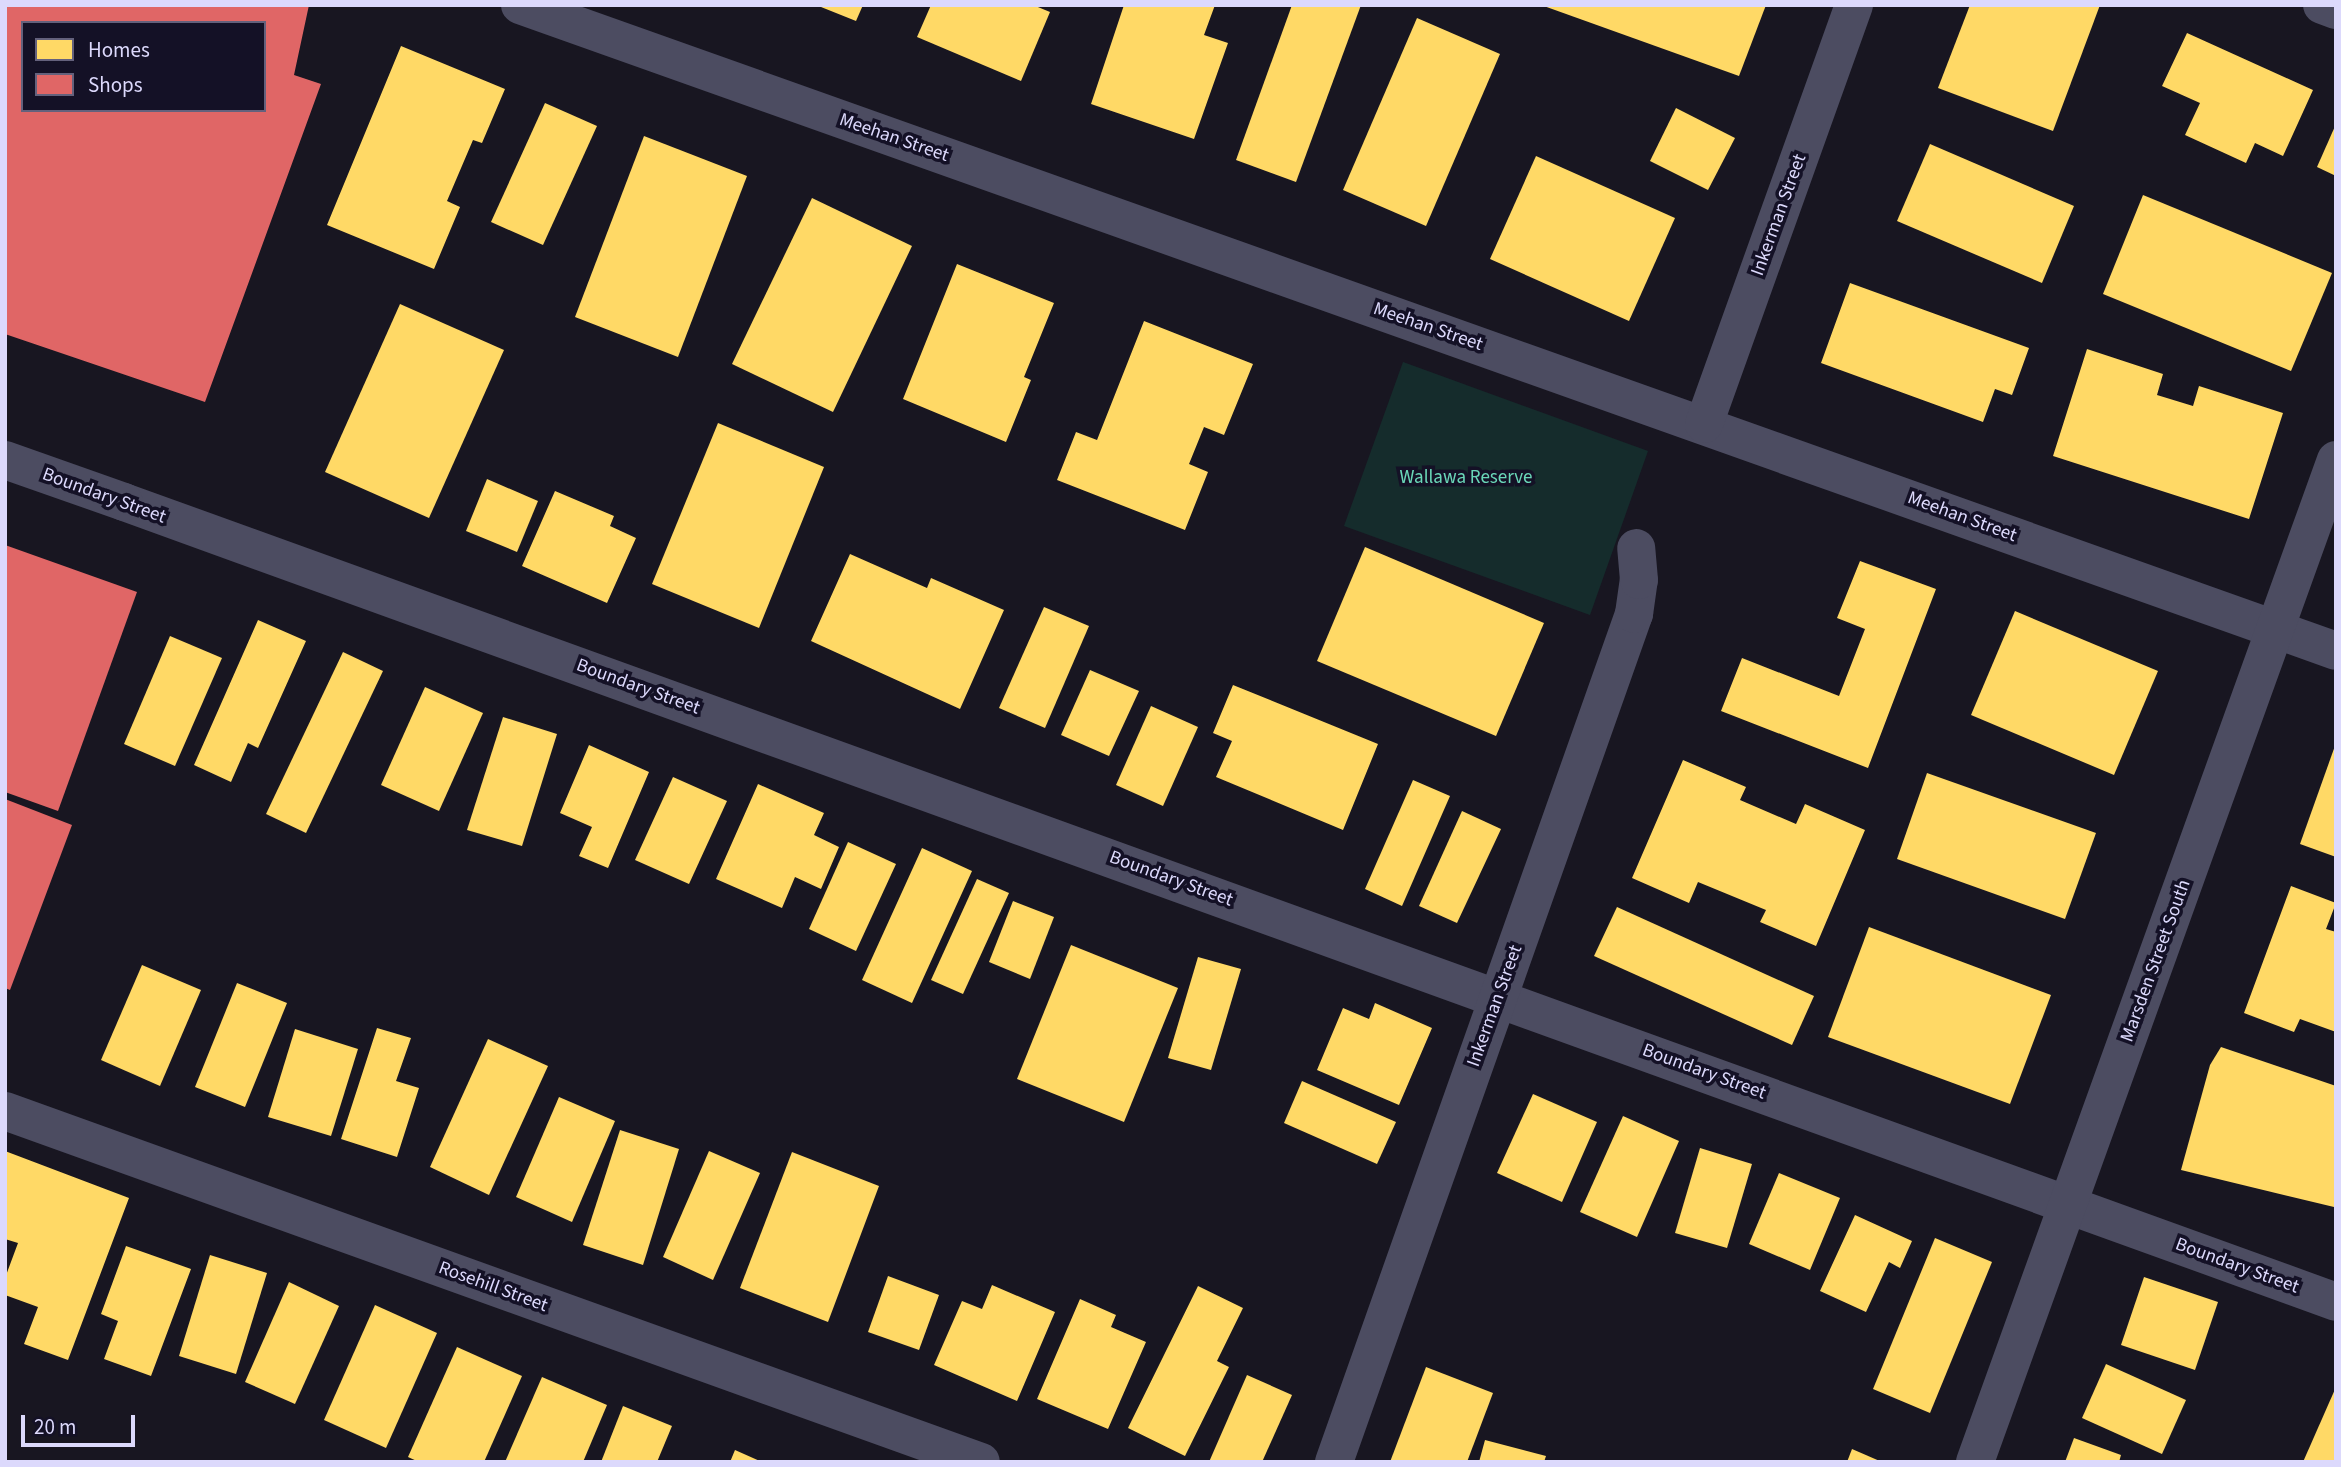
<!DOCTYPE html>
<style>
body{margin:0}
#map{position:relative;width:2341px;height:1467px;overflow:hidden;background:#181621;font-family:"Source Sans 3",sans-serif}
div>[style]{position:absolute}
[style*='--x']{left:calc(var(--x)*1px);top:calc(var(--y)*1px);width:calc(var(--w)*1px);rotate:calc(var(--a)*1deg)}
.green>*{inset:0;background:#152c2c}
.homes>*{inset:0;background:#ffd966}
.shops>*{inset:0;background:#e06666}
.minor>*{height:38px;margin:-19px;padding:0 19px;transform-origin:19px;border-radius:19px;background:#4c4c61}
.tertiary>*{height:38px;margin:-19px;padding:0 19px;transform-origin:19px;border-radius:19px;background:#4c4c61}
span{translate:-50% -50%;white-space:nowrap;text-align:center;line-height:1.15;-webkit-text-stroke:7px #141126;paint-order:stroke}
.street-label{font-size:19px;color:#dcd9fc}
.park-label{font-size:19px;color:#6ad7b8}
.frame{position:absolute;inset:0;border:7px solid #dcd9fc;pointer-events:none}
.legend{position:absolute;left:21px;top:21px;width:245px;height:91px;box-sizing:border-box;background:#141126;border:2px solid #64617c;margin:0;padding:9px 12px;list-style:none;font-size:21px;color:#dcd9fc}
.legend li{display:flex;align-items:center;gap:14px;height:35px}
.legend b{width:35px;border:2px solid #64617c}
.scale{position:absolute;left:21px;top:1415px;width:114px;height:32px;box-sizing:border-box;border:4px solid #dcd9fc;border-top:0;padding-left:9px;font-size:21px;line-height:24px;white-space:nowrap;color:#dcd9fc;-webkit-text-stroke:5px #141126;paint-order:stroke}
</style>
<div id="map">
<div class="green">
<i style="clip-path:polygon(1403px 362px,1648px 451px,1590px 615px,1344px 526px)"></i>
</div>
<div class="homes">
<i style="clip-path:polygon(816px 5px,863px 5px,856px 21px)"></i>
<i style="clip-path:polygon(931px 5px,1033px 5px,1050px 12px,1021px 81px,917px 37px)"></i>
<i style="clip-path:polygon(1124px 5px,1215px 5px,1204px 35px,1228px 43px,1194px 139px,1091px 104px)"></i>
<i style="clip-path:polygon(1292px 5px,1361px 5px,1296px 182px,1236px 160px)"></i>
<i style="clip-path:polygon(1541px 5px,1766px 5px,1739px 76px)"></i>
<i style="clip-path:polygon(1970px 5px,2100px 5px,2053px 131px,1938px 88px)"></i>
<i style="clip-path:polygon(1417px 18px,1500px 54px,1426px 226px,1343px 190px)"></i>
<i style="clip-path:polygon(2187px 33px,2313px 90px,2283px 156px,2255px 143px,2246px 163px,2185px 135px,2200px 103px,2162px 86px)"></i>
<i style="clip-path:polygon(401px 46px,505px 89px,482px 143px,473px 140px,447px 201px,460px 207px,434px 269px,327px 225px)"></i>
<i style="clip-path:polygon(545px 103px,597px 126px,543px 245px,491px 222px)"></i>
<i style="clip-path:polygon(1676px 108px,1735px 138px,1708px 190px,1650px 161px)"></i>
<i style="clip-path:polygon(2336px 124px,2336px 176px,2317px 167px)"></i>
<i style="clip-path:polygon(644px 136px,747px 176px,678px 357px,575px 317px)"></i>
<i style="clip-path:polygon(1930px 144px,2074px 206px,2042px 283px,1897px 221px)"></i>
<i style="clip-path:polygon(1536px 156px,1675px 218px,1629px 321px,1490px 259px)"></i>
<i style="clip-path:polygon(2143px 195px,2332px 273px,2291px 371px,2103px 294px)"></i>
<i style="clip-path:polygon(812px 198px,912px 246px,833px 412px,732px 364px)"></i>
<i style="clip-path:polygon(957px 264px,1054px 303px,1024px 377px,1031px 380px,1006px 442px,903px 399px)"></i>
<i style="clip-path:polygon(1850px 283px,2029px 348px,2012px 395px,1995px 389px,1983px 422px,1821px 363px)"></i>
<i style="clip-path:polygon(400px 304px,504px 350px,429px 518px,325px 472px)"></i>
<i style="clip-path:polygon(1144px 321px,1253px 364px,1224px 435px,1204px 427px,1189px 464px,1208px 472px,1185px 530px,1057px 480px,1076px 432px,1097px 440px)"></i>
<i style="clip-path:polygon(2087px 349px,2163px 374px,2157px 395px,2193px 406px,2199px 386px,2283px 413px,2249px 519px,2053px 456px)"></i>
<i style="clip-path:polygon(718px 423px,824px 467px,759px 628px,652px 584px)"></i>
<i style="clip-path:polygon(487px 479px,538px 501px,517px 552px,466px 531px)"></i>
<i style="clip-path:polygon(555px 491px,614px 516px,610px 526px,636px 538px,607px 603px,522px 566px)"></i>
<i style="clip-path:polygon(1365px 547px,1544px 623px,1496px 736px,1317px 661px)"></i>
<i style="clip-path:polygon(850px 554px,927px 588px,931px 578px,1004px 610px,960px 709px,811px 641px)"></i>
<i style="clip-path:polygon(1860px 561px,1936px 589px,1868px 768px,1721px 711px,1742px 658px,1839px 696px,1865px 629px,1837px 618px)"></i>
<i style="clip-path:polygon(1044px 607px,1089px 626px,1045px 728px,999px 708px)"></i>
<i style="clip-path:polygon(2015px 611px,2158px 671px,2114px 775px,1971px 715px)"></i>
<i style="clip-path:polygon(258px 620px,306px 641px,258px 748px,248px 743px,231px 782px,194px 765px)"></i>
<i style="clip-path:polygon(170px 636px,222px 658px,175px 766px,124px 744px)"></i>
<i style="clip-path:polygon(343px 652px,383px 671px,306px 833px,266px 814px)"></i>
<i style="clip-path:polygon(1090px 670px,1139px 691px,1109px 756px,1061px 735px)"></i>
<i style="clip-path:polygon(1233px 685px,1378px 744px,1343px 830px,1216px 777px,1232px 741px,1213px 733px)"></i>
<i style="clip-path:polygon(425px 687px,483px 713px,439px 811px,381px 785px)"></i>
<i style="clip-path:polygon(1151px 706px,1198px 727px,1163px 806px,1116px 785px)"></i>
<i style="clip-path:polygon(503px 717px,557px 734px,522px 846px,467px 830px)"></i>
<i style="clip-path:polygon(2336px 743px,2336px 857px,2300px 844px)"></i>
<i style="clip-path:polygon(589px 745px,649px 772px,608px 868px,579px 856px,592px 827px,560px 813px)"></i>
<i style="clip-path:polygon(1683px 760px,1746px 787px,1740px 800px,1796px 824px,1805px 804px,1865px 830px,1816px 946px,1760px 922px,1766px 910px,1698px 882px,1689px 903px,1632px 878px)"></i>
<i style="clip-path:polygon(1927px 773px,2096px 833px,2065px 919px,1897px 859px)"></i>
<i style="clip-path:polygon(673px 777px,727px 801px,689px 884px,635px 860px)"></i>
<i style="clip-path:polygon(1413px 780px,1450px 796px,1402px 906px,1365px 889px)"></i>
<i style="clip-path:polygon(758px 784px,824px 813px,814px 835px,839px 847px,821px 889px,795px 877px,782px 908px,716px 879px)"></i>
<i style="clip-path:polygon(1462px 811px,1501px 829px,1457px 923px,1419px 906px)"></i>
<i style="clip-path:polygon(848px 842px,896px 864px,856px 951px,809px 929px)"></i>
<i style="clip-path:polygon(922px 848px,972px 871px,912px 1003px,862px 980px)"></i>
<i style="clip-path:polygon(977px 879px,1009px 893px,963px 994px,931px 980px)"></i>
<i style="clip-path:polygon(2291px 886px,2336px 903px,2326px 929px,2336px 932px,2336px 1032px,2300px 1019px,2294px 1032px,2244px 1013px)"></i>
<i style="clip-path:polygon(1013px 901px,1054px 917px,1030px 979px,989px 962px)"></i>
<i style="clip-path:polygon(1617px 907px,1814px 996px,1792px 1045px,1594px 956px)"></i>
<i style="clip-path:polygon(1869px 927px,2051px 995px,2010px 1104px,1828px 1037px)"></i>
<i style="clip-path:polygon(1071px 945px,1178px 988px,1124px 1122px,1017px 1079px)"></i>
<i style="clip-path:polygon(1198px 957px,1241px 969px,1211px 1070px,1168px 1058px)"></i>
<i style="clip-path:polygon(142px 965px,201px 990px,160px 1086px,101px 1060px)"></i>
<i style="clip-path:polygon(237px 983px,287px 1003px,245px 1107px,195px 1087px)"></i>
<i style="clip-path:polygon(1375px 1003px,1432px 1028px,1399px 1105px,1317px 1070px,1343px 1008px,1369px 1019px)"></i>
<i style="clip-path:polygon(377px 1028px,411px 1038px,396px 1081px,419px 1088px,397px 1157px,341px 1139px)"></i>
<i style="clip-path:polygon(295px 1029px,358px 1049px,331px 1136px,268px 1117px)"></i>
<i style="clip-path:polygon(488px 1039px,548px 1066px,489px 1195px,430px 1167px)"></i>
<i style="clip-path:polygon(2221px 1047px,2336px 1086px,2334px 1207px,2181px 1170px,2210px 1065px)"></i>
<i style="clip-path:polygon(1302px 1081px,1396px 1122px,1377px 1164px,1284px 1123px)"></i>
<i style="clip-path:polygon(1533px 1094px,1597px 1122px,1562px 1202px,1497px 1173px)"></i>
<i style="clip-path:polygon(559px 1097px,615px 1121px,572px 1222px,516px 1197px)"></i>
<i style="clip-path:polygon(1623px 1116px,1679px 1141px,1637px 1237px,1580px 1212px)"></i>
<i style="clip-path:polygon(620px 1130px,679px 1149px,643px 1265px,583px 1245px)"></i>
<i style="clip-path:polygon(1700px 1148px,1752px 1164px,1727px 1248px,1675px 1233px)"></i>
<i style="clip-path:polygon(5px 1151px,129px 1198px,68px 1360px,24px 1344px,38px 1307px,5px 1295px,5px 1278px,18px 1243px,5px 1239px)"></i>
<i style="clip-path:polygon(709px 1151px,760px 1173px,713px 1280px,663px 1257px)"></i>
<i style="clip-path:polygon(792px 1152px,879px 1186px,828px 1322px,740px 1288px)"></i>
<i style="clip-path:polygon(1779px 1173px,1840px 1198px,1810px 1270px,1749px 1244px)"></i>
<i style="clip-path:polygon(1855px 1215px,1912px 1241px,1900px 1268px,1889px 1262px,1866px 1312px,1820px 1291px)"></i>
<i style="clip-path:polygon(1935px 1238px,1992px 1262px,1930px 1413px,1873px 1389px)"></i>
<i style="clip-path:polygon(126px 1246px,191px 1269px,151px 1376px,104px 1359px,118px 1321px,101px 1314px)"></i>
<i style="clip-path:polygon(210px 1255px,267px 1273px,236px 1374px,179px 1356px)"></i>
<i style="clip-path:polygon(888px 1276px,939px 1295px,919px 1350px,868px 1332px)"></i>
<i style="clip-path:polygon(2144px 1277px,2218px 1302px,2195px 1370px,2121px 1345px)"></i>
<i style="clip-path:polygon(289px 1282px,339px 1306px,295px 1404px,245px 1382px)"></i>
<i style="clip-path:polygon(992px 1285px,1055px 1312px,1017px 1401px,934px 1365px,962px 1301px,982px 1309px)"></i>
<i style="clip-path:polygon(1198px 1286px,1243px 1308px,1217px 1361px,1229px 1367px,1185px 1456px,1128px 1428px)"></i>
<i style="clip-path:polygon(1080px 1299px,1116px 1315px,1111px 1327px,1146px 1342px,1108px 1429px,1037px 1399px)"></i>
<i style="clip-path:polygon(375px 1305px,437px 1333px,386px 1448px,324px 1420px)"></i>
<i style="clip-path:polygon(457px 1347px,522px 1376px,484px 1462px,419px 1462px,408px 1457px)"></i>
<i style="clip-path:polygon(2106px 1364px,2186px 1400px,2162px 1454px,2082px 1418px)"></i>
<i style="clip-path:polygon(1426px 1367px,1493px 1393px,1467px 1462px,1390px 1462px)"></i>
<i style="clip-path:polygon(1247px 1375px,1292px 1395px,1262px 1462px,1209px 1462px)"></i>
<i style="clip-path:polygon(542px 1377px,607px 1405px,583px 1462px,505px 1462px)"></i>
<i style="clip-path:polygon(2336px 1387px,2336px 1462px,2303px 1462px)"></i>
<i style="clip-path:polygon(623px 1406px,672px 1426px,657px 1462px,601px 1462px)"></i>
<i style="clip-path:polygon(2074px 1438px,2121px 1455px,2119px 1462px,2065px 1462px)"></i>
<i style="clip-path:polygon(1485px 1440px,1546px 1456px,1544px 1462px,1479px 1462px)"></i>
<i style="clip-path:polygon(1852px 1449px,1882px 1462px,1847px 1462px)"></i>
<i style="clip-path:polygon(735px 1450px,762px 1462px,730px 1462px)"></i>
</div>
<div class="shops">
<i style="clip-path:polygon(evenodd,5px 5px,309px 5px,294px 75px,321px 84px,205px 402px,5px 334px,5px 5px,23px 23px,264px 23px,264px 110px,23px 110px,23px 23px)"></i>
<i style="clip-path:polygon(5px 545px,137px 592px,58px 811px,5px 792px)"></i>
<i style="clip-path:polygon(5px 799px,72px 825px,10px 990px,5px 988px)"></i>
</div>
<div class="minor">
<i style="--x:520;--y:5;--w:1927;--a:19.58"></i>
<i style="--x:2322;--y:5;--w:15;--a:20"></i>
<i style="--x:1704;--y:424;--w:445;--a:-70.3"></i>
<i style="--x:124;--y:502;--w:2352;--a:19.88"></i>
<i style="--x:5;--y:1111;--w:1037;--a:19.78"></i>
<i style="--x:1334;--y:1462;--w:900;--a:-70.52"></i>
<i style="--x:1634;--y:614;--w:34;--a:-82"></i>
<i style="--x:1639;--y:580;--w:32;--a:-95"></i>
<i style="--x:1975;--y:1462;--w:1065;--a:-70.19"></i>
</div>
<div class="tertiary">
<i style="--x:5;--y:460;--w:126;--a:19.4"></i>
</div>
<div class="street-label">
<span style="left:894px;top:138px;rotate:19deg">Meehan Street</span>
<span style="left:1779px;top:215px;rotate:-70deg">Inkerman Street</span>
<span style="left:1428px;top:327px;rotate:19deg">Meehan Street</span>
<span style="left:104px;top:496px;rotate:20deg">Boundary Street</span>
<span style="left:1962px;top:517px;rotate:20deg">Meehan Street</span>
<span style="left:638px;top:687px;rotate:20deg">Boundary Street</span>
<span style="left:1171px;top:879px;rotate:20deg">Boundary Street</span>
<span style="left:2156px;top:961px;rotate:-70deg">Marsden Street South</span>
<span style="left:1495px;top:1006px;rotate:-70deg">Inkerman Street</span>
<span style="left:1704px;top:1072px;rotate:20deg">Boundary Street</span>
<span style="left:2237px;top:1266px;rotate:20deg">Boundary Street</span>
<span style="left:493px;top:1287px;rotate:20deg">Rosehill Street</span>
</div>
<div class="park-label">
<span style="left:1466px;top:478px">Wallawa Reserve</span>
</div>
<div class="frame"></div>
<ul class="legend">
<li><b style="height:19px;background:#ffd966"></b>Homes</li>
<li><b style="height:19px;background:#e06666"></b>Shops</li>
</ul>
<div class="scale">20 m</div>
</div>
